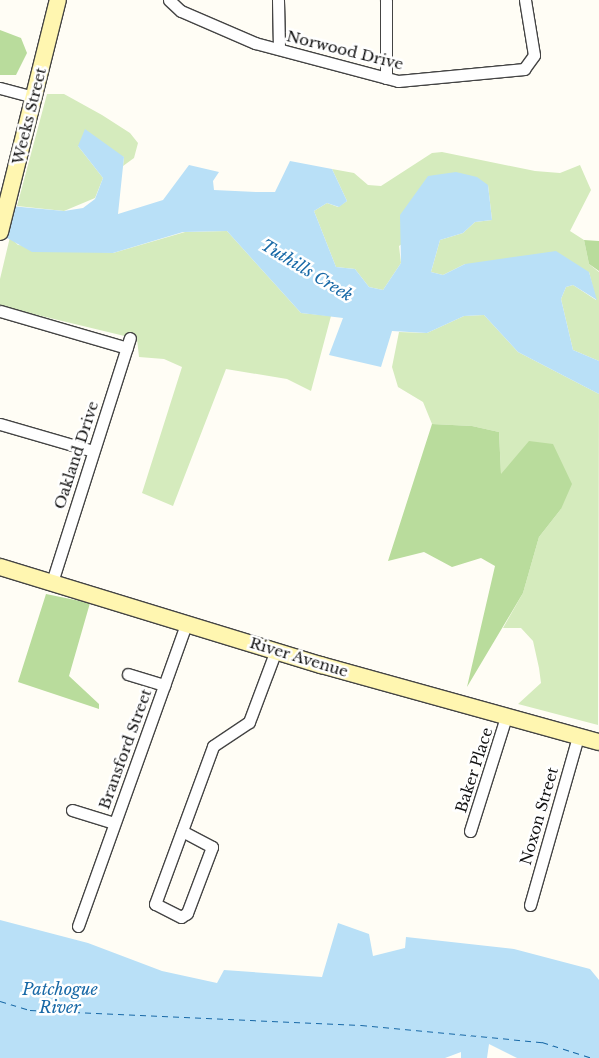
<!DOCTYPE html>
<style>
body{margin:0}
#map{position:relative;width:599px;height:1058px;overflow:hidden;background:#fffdf5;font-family:"Libre Baskerville",serif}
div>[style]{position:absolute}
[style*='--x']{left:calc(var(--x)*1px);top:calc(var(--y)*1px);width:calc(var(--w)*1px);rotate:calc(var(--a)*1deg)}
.green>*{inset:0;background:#d5ebbd}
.forest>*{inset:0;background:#b9dc9c}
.water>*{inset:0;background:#b9e0f7}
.ferry>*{height:1px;margin-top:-0.5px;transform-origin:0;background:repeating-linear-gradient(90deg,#1768a6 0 6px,transparent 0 11px)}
.roads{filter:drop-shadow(1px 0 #444) drop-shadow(-1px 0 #444) drop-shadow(0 1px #444) drop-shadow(0 -1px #444)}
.minor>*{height:11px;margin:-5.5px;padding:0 5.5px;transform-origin:5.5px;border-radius:5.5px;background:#fff}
.secondary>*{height:16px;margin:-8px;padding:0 8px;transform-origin:8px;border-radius:8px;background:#fff6b0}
span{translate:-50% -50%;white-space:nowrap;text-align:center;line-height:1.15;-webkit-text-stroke:5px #fff;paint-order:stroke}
.street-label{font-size:15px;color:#111}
.water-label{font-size:16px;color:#1768a6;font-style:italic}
</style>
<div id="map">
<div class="green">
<i style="clip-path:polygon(47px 94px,64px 94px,102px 115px,130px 133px,138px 143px,134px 158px,123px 166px,124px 157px,78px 146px,103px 178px,95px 198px,64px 211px,17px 206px)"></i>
<i style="clip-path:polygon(442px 152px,535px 171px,560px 173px,580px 165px,591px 190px,570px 231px,584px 240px,589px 264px,599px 272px,599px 361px,573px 350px,561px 299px,566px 287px,573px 285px,596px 300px,589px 272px,465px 264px,443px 275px,431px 272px,440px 240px,463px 233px,475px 222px,492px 220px,488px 185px,399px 246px,401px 263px,383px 290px,369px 287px,355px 269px,336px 267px,314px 211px,327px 203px,338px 207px,347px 201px,332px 169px,354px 173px,368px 185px,381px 186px,432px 153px)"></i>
<i style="clip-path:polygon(227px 231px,301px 313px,331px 316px,311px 391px,287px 379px,226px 369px,173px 506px,142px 493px,182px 367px,164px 359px,139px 357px,137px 339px,0 306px,0 279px,10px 237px,18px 245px,113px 253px,185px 232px)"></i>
<i style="clip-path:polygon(484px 315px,518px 352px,599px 394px,598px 725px,518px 704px,541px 683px,539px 668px,533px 641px,521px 628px,503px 628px,523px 593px,539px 537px,561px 509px,501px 474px,499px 432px,472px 426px,432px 424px,423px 402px,398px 387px,392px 367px,399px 332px,427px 333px,464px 316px)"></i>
</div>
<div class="forest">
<i style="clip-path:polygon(0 30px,21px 38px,27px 53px,16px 75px,0 75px)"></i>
<i style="clip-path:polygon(584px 240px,599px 241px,599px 271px,589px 264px)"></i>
<i style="clip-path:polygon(432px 424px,472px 426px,499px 432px,501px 474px,529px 441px,553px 444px,572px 484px,561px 509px,539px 537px,523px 593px,467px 687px,495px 566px,481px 558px,452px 567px,424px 552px,388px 561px)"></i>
<i style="clip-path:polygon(46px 594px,90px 603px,69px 676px,99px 704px,99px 709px,18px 682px)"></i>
</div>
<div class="water">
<i style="clip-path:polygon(85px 129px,124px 157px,118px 214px,163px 200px,189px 165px,219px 172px,213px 181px,214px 190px,256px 192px,275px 192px,290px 161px,332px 169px,347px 201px,339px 207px,327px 203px,314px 211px,336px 267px,355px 269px,369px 287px,383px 290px,401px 263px,400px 215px,428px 176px,456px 172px,477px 177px,488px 185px,492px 220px,475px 222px,463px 233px,440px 240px,431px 272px,443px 275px,465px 264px,556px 251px,589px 272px,597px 300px,573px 285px,566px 287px,561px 299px,573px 350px,599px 361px,599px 394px,518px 352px,484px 315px,464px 316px,427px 333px,392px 331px,381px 367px,329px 355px,343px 318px,301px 313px,227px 231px,183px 232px,113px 253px,32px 252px,0 234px,0 205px,64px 211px,83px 208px,95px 199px,103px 178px,78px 146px)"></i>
<i style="clip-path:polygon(0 920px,88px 943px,162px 971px,217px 983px,224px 970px,322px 977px,338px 923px,369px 934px,373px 956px,405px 948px,406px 937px,514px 949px,590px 969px,599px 980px,599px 1058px,517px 1058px,489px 1044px,487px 1058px,461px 1058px,461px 1052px,445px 1058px,0 1058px)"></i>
</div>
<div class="ferry">
<i style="--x:0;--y:1001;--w:31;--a:17"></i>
<i style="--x:30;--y:1010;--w:331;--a:2.6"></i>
<i style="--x:361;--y:1025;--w:182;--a:5.4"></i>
<i style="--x:542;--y:1042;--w:52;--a:17.7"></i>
</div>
<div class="roads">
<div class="minor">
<i style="--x:169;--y:0;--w:16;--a:43"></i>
<i style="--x:181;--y:11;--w:81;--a:23.4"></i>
<i style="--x:255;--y:43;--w:148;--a:14.9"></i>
<i style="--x:398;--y:81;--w:127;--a:-5.4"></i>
<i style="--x:524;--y:69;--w:17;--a:-54"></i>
<i style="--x:534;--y:55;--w:56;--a:-99.3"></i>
<i style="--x:278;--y:0;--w:49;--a:88.8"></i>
<i style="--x:386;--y:0;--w:78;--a:90"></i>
<i style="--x:0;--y:88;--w:34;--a:15"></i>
<i style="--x:0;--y:311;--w:132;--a:16.2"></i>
<i style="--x:0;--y:424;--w:97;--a:16.2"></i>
<i style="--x:52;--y:582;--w:256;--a:-72.3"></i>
<i style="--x:128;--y:674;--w:38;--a:17"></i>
<i style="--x:72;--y:810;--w:44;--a:17.2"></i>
<i style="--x:182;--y:831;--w:34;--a:28"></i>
<i style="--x:212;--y:847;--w:71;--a:110.7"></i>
<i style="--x:187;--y:913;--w:7;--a:146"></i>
<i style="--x:181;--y:917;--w:29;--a:-153"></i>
<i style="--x:155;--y:904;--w:168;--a:-69.8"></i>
<i style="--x:213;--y:746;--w:43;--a:-33.7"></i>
<i style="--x:249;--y:722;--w:77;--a:-69.4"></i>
<i style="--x:470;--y:831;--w:120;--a:-72.5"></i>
<i style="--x:530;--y:905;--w:175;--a:-74.1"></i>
<i style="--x:78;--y:926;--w:323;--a:-70.3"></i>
</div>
<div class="secondary">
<i style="--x:0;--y:232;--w:239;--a:-76"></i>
<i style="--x:0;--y:567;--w:336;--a:17"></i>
<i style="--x:321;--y:665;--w:288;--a:15.5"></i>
</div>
</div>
<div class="street-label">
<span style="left:345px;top:50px;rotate:14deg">Norwood Drive</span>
<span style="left:29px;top:116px;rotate:-76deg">Weeks Street</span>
<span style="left:76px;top:455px;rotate:-72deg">Oakland Drive</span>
<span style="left:299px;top:657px;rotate:17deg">River Avenue</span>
<span style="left:125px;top:749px;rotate:-70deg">Bransford Street</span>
<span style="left:474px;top:770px;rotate:-72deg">Baker Place</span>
<span style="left:539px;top:816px;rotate:-74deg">Noxon Street</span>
</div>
<div class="water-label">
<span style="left:307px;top:270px;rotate:31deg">Tuthills Creek</span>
<span style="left:60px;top:998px">Patchogue<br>River</span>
</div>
</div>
